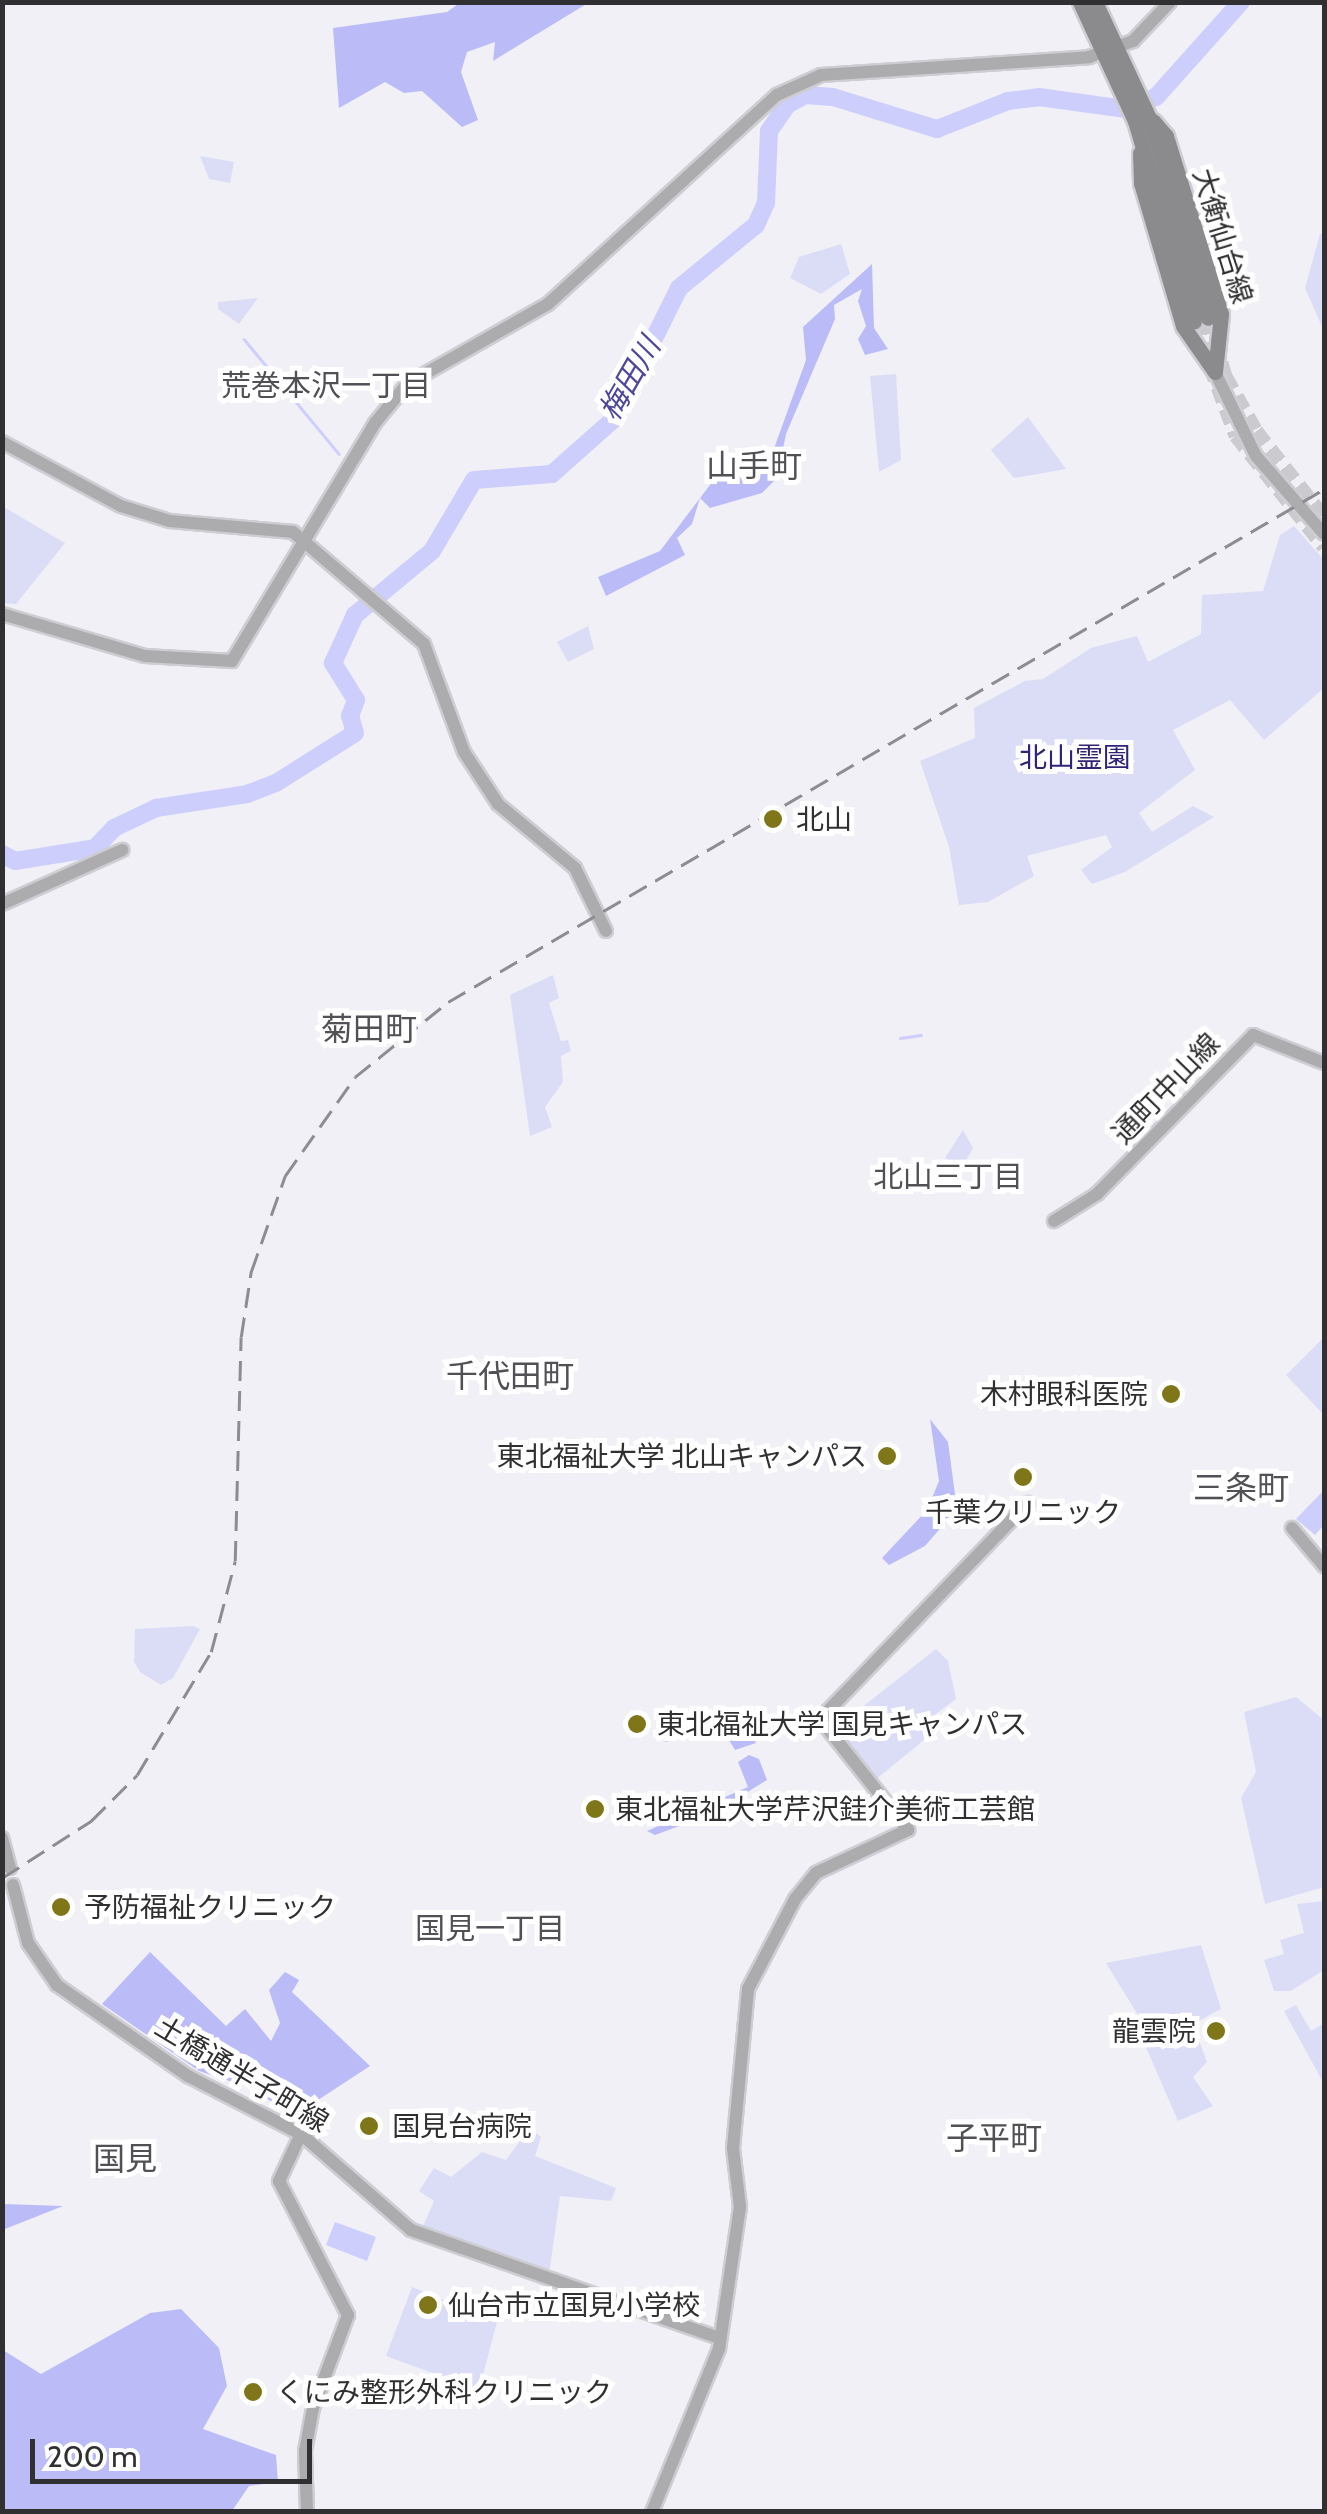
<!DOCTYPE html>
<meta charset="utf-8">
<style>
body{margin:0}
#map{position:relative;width:1327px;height:2514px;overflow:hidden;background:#f0f0f6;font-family:Cabin,"Noto Sans JP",sans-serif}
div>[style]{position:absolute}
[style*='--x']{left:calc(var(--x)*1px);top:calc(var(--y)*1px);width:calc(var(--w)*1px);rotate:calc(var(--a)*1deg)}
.green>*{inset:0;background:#dbddf7}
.forest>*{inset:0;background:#bbbcf7}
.water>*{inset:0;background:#cdcefb}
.stream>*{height:2.5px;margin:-1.25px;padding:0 1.25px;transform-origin:1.25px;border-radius:1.25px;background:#cdcefb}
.river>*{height:18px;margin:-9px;padding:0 9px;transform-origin:9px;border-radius:9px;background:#cdcefb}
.secondary-tunnel>*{height:15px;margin-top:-7.5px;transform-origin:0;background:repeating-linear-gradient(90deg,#cacacf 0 15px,transparent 0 23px)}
.roads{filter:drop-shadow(2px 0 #cdcdd3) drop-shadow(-2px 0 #cdcdd3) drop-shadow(0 2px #cdcdd3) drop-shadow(0 -2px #cdcdd3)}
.tertiary>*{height:12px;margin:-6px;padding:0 6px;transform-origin:6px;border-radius:6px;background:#acacae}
.secondary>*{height:15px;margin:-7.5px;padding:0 7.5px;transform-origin:7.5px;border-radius:7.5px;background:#8b8b8e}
.rail>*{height:2.5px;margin-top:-1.25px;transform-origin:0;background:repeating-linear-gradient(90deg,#8d8d91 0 20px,transparent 0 30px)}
.dots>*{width:28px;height:28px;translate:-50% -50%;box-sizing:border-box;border:5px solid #fff;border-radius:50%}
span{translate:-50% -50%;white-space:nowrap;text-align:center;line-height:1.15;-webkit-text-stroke:10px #fff;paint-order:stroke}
.street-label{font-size:28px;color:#303032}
.park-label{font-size:28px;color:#312476}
.poi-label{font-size:28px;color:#303032}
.left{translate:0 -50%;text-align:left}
.right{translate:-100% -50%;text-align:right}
.water-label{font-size:30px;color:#4e479b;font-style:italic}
.neighbourhood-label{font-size:30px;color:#505055}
.quarter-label{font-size:32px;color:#505055}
.frame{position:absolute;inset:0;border:5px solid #303032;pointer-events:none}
.scale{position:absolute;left:30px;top:2439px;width:282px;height:45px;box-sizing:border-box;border:5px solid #303032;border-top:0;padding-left:12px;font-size:30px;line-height:35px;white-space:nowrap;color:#303032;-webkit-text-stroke:8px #fff;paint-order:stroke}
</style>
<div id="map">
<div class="green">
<i style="clip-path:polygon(200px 156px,234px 162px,230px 183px,209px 179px)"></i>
<i style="clip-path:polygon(1320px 234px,1324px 234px,1324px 331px,1305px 288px)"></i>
<i style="clip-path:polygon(841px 244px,850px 274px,821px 294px,790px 278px,799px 257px)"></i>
<i style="clip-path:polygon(258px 298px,239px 324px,218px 309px,218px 302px)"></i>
<i style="clip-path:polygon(896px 374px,901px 460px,879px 472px,870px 376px)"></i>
<i style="clip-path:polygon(1028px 417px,1066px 469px,1014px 478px,991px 450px)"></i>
<i style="clip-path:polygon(2px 506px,65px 543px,16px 604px,3px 603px)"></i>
<i style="clip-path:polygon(1294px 526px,1324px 560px,1324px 688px,1264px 740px,1230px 700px,1173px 730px,1195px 770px,1139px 813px,1152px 832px,1193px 806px,1214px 817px,1125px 872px,1092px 884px,1081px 870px,1112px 847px,1106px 835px,1027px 856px,1034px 876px,988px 902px,959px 905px,949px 847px,920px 761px,975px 738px,974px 708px,1025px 681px,1043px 679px,1091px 648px,1137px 636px,1148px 662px,1201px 634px,1202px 595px,1263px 591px,1280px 535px)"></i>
<i style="clip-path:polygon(588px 626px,594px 649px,568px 662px,557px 642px)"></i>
<i style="clip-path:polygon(553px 975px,559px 998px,549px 1003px,561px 1041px,568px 1040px,571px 1051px,561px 1056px,563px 1082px,545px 1107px,552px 1127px,530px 1136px,510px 995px)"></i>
<i style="clip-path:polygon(963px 1130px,973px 1148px,962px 1168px,945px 1158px)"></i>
<i style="clip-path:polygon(1324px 1337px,1324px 1415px,1286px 1375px)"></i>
<i style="clip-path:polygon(193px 1626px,200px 1629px,173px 1678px,161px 1685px,140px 1672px,134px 1662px,135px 1629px)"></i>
<i style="clip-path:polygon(936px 1649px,948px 1661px,956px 1699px,933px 1716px,940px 1727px,875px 1780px,840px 1738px,866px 1715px,861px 1708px)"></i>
<i style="clip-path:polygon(1296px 1697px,1324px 1720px,1324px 1887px,1265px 1904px,1241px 1798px,1256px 1772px,1244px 1712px)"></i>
<i style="clip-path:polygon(1324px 1901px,1324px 1970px,1291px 1991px,1274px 1991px,1264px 1960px,1284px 1954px,1280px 1940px,1304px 1933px,1297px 1904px)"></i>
<i style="clip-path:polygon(1201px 1945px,1221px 2009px,1193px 2024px,1207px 2062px,1193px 2077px,1213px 2106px,1178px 2121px,1142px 2038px,1149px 2033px,1106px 1963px)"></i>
<i style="clip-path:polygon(1296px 2005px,1311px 2031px,1324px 2023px,1324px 2084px,1284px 2011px)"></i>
<i style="clip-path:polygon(530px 2128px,541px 2137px,535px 2156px,616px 2188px,611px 2201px,560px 2196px,549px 2275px,423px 2226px,434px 2201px,419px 2191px,434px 2168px,451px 2177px,482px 2152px,506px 2160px)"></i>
<i style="clip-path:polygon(412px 2287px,497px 2322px,479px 2390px,386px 2356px)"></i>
</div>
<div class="forest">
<i style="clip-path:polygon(461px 2px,588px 3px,493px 61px,495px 42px,467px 52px,461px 72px,478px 120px,462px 127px,422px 91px,404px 93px,385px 82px,339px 108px,333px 28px,447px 12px)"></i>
<i style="clip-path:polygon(872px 264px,874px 328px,888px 349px,865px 355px,858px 339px,866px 326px,858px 301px,862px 289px,834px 305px,835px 319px,786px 434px,777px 478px,762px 493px,710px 508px,700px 498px,692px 524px,677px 538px,685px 555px,606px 596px,598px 577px,660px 551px,719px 473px,750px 478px,768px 465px,806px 360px,803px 327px)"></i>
<i style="clip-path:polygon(930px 1419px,948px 1442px,957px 1509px,925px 1546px,889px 1565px,882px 1558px,927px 1510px,939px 1481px)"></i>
<i style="clip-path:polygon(705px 1723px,706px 1732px,665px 1742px,666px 1736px)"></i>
<i style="clip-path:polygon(720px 1725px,753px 1736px,756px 1743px,735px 1750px)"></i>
<i style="clip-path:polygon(749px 1755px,759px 1759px,767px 1780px,714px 1813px,655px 1835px,647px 1831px,748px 1787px,738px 1762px)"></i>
<i style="clip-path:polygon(150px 1952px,226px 2026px,245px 2009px,271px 2041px,280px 2023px,269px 1990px,285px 1972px,299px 1980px,292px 1992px,370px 2066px,292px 2117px,254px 2089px,199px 2071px,102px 2004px)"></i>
<i style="clip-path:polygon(3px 2204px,63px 2206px,5px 2229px,3px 2248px)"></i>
<i style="clip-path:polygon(181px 2309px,219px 2348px,227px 2386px,203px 2429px,276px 2455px,278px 2482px,249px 2486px,232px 2511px,3px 2511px,3px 2350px,41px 2374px,150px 2313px)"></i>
</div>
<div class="water">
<i style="clip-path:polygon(1324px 1490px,1324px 1525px,1315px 1535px,1296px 1519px)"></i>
<i style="clip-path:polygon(335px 2222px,376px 2237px,367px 2261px,326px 2245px)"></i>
</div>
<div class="stream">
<i style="--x:244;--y:339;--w:149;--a:50.4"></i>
<i style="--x:900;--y:1038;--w:21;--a:-8"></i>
</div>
<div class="river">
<i style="--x:2;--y:854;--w:15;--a:28"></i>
<i style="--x:15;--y:861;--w:81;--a:-9.2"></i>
<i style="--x:95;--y:848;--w:28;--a:-46"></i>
<i style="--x:114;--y:828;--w:47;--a:-25.5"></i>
<i style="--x:156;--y:808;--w:92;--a:-8.7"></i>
<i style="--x:247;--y:794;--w:31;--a:-21"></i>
<i style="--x:276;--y:783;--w:93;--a:-32.3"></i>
<i style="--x:355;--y:733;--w:18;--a:-106"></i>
<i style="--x:350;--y:716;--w:17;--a:-69"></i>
<i style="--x:356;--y:700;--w:44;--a:-121.9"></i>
<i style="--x:333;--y:663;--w:53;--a:-65.4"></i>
<i style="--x:355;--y:615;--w:100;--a:-39.7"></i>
<i style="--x:432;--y:551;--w:82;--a:-59.4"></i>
<i style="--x:474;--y:480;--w:78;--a:-4.4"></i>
<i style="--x:552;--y:474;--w:83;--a:-41.6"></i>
<i style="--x:614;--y:419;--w:146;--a:-63.6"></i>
<i style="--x:679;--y:288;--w:99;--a:-39.3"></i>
<i style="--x:756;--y:225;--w:24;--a:-66"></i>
<i style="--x:766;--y:203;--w:72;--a:-87.6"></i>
<i style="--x:769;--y:131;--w:32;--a:-55"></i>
<i style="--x:787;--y:105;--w:21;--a:-29"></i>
<i style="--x:805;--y:95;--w:28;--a:4"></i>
<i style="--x:833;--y:97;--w:109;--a:17.1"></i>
<i style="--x:937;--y:129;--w:76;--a:-21.5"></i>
<i style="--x:1008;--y:101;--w:31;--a:-7"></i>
<i style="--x:1039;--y:97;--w:88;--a:7.9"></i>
<i style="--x:1126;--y:109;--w:32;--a:-22"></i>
<i style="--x:1156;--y:97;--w:127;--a:-48.2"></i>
</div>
<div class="secondary-tunnel">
<i style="--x:1208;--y:318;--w:60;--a:73.7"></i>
<i style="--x:1225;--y:376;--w:63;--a:60.6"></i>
<i style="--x:1256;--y:431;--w:110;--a:51.7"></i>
<i style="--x:1194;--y:322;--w:121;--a:69.6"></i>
<i style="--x:1236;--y:435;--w:142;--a:51.6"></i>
</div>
<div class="roads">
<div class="tertiary">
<i style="--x:1215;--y:372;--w:93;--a:64"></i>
<i style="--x:1256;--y:456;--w:103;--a:48.9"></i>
<i style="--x:2;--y:442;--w:135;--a:28.3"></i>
<i style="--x:121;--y:506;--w:51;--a:17"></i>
<i style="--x:170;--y:521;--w:123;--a:5.1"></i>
<i style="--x:293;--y:532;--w:172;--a:40.5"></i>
<i style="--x:424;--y:644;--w:115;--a:69.7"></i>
<i style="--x:464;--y:752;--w:62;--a:56.8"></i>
<i style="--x:498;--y:804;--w:100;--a:39.7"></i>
<i style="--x:575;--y:868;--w:70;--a:63.8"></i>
<i style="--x:2;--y:614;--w:149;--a:16.4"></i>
<i style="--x:145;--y:656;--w:87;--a:3.3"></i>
<i style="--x:232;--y:661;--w:278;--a:-59"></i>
<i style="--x:375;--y:423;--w:50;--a:-50.6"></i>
<i style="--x:407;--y:384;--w:162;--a:-29.6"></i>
<i style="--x:548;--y:304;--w:310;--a:-42.4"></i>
<i style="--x:777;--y:95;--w:48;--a:-24.4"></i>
<i style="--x:821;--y:75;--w:269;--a:-3.8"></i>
<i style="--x:1089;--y:57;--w:47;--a:-20"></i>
<i style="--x:1133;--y:41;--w:54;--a:-46.5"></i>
<i style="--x:2;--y:904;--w:132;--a:-24.2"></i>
<i style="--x:1054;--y:1221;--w:51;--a:-32.1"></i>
<i style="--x:1097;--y:1194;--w:223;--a:-45.5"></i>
<i style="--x:1253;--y:1035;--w:76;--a:21.5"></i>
<i style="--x:1292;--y:1528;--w:50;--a:49.9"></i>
<i style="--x:2;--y:1838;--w:31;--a:75"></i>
<i style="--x:13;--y:1885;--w:60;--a:75.5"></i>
<i style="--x:28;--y:1943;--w:51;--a:55.4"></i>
<i style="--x:57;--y:1985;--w:160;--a:34.8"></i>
<i style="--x:188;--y:2076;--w:127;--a:27.2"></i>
<i style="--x:301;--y:2134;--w:146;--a:41.1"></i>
<i style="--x:411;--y:2230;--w:327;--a:19.3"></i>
<i style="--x:301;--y:2134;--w:52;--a:115.1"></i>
<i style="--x:279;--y:2181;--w:151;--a:62.8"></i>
<i style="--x:348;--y:2315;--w:99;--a:110.6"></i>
<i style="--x:313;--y:2408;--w:44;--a:100.5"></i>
<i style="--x:305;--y:2451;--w:61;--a:88.1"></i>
<i style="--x:652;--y:2512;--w:176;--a:-67.7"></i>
<i style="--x:719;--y:2349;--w:144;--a:-81.6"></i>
<i style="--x:740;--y:2207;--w:59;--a:-96.8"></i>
<i style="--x:733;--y:2148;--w:160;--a:-84.6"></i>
<i style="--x:748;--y:1989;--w:102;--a:-62.4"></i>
<i style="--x:795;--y:1899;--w:33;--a:-51"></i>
<i style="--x:816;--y:1873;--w:102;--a:-25.1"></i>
<i style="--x:908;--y:1830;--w:142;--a:-128.4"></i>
<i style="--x:820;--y:1719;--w:300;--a:-46.1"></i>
</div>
<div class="secondary">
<i style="--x:1080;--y:2;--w:131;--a:65.2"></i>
<i style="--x:1135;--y:121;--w:209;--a:73.6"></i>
<i style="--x:1095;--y:2;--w:130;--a:65"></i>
<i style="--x:1150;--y:120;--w:206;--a:73.7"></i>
<i style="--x:1153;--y:121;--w:20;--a:49"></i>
<i style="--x:1166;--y:136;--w:186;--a:72.8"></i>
<i style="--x:1221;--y:314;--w:58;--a:95.9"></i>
<i style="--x:1140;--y:153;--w:30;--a:88"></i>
<i style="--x:1141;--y:183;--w:149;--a:73.6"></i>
<i style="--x:1183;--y:326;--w:56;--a:55.2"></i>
</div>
</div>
<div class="rail">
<i style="--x:2;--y:1878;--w:106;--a:-32.6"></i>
<i style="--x:91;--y:1821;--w:65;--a:-45"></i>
<i style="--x:137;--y:1775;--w:144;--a:-59"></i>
<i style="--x:211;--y:1652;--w:94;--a:-75.2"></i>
<i style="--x:235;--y:1561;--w:224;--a:-88.5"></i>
<i style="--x:241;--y:1337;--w:66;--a:-81.3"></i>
<i style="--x:251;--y:1272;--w:102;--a:-70.5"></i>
<i style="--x:285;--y:1176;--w:121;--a:-54.7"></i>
<i style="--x:355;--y:1077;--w:119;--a:-38.9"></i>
<i style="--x:448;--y:1002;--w:1015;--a:-30.35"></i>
</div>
<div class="dots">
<i style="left:773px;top:819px;background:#7e7619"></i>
<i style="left:1171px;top:1394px;background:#7e7619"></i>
<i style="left:887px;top:1456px;background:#7e7619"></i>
<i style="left:1023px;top:1477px;background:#7e7619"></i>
<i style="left:637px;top:1724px;background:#7e7619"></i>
<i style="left:595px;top:1809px;background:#7e7619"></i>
<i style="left:61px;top:1907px;background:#7e7619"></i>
<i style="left:1216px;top:2031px;background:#7e7619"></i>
<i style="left:369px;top:2126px;background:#7e7619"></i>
<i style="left:428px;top:2305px;background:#7e7619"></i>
<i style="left:253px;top:2392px;background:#7e7619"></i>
</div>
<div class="street-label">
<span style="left:1223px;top:236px;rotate:73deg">大衡仙台線</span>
<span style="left:1166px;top:1088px;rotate:-46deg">通町中山線</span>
<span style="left:242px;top:2074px;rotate:31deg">土橋通半子町線</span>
</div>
<div class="park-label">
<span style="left:1075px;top:757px">北山霊園</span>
</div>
<div class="poi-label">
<span class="left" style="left:796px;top:819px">北山</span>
<span class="right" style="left:1148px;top:1394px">木村眼科医院</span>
<span class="right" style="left:867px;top:1456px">東北福祉大学 北山キャンパス</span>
<span style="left:1023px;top:1512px">千葉クリニック</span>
<span class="left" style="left:657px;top:1724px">東北福祉大学 国見キャンパス</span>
<span class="left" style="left:615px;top:1809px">東北福祉大学芹沢銈介美術工芸館</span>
<span class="left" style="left:84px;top:1907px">予防福祉クリニック</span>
<span class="right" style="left:1196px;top:2031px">龍雲院</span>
<span class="left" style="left:392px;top:2126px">国見台病院</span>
<span class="left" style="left:448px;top:2305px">仙台市立国見小学校</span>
<span class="left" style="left:276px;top:2392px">くにみ整形外科クリニック</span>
</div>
<div class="water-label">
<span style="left:630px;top:379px;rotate:-60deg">梅田川</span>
</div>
<div class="neighbourhood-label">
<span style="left:326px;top:386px">荒巻本沢一丁目</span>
<span style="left:948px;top:1177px">北山三丁目</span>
<span style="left:490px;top:1929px">国見一丁目</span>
</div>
<div class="quarter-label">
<span style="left:754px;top:466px">山手町</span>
<span style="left:369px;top:1029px">菊田町</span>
<span style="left:510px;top:1376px">千代田町</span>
<span style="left:1241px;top:1488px">三条町</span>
<span style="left:994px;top:2138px">子平町</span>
<span style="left:125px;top:2159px">国見</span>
</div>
<div class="frame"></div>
<div class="scale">200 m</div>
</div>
